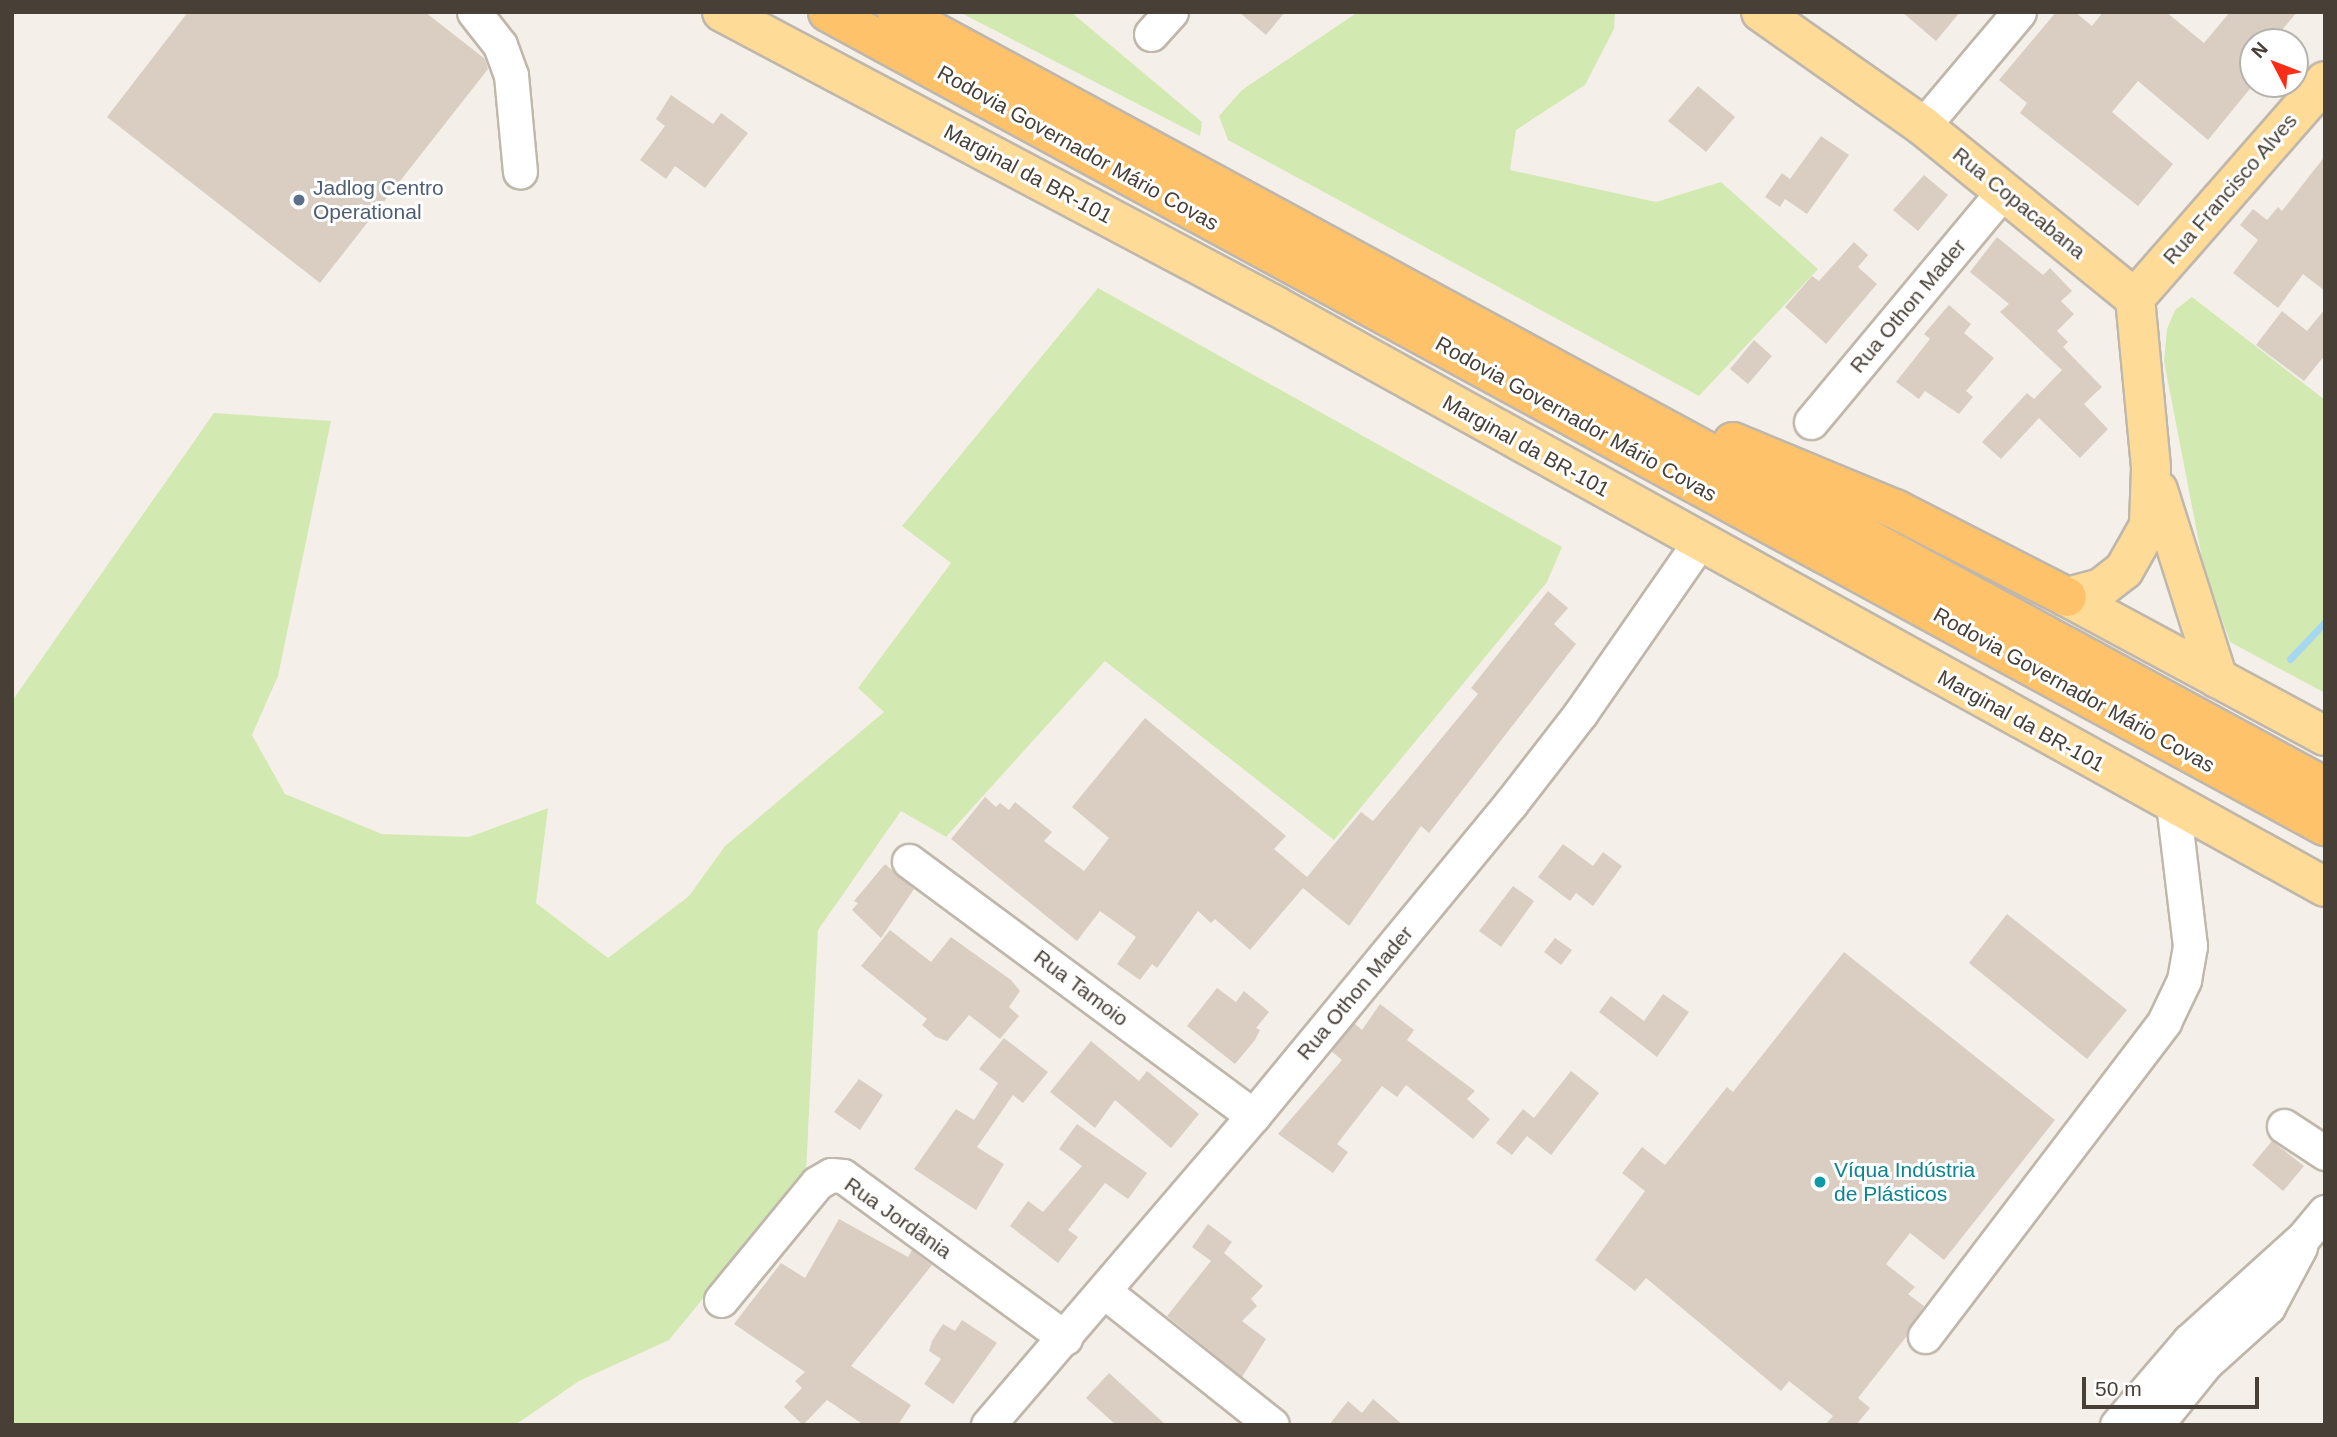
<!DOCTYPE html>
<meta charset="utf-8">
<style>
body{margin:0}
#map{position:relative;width:2337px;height:1437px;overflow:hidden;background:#f4f0e9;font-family:Arial,sans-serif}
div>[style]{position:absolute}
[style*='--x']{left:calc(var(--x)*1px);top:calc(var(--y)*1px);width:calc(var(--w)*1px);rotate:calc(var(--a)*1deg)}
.green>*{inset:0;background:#d3e9b2}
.stream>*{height:7px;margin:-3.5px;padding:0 3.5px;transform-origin:3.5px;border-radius:3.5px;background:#a5d7f1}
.building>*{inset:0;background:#d9cec1}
.roads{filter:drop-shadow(2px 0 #c0b7ab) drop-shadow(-2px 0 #c0b7ab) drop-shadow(0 2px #c0b7ab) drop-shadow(0 -2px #c0b7ab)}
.minor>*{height:33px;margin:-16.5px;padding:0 16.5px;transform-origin:16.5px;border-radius:16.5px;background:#fff}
.major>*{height:38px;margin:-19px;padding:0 19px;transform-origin:19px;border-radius:19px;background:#ffdb98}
.highway>*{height:38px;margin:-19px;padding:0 19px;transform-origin:19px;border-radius:19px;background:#fec36a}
.dots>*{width:19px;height:19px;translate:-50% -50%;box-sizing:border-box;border:4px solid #fff;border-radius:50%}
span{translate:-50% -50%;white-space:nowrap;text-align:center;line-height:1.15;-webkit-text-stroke:6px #fff;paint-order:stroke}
.street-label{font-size:21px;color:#484037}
.service-label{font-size:21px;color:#4e5e75}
.left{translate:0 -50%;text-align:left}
.culture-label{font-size:21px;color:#0d838f}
.frame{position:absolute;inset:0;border:14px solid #484037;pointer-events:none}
.north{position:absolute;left:2239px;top:28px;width:70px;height:70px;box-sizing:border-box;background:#fff;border:2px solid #b6b3af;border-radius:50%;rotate:312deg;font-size:19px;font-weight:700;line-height:28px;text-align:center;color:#484037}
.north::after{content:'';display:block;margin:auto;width:24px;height:32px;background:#fb2d19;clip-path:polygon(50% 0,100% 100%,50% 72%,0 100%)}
.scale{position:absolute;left:2082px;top:1377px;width:177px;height:32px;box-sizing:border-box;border:4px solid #484037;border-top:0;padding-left:9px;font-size:21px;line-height:24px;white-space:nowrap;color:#484037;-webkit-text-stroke:5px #fff;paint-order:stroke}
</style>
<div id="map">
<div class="green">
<i style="clip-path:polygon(959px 12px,1071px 12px,1202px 122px,1200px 136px)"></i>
<i style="clip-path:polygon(1358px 12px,1615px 12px,1614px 29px,1585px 85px,1516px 130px,1510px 170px,1656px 202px,1721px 182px,1818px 269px,1699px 396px,1228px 140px,1219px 116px,1242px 90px)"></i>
<i style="clip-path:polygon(1098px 288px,1562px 547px,1547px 582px,1334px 840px,1105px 661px,946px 837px,901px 811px,818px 930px,806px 1173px,669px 1340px,579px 1381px,515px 1425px,12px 1425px,12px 701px,214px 413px,331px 421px,278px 676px,252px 735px,285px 794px,382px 834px,469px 837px,548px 808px,536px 903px,608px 958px,689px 896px,725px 846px,884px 712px,858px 688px,951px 563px,902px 526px)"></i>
<i style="clip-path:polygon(2192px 297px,2325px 400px,2325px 693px,2230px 642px,2204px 569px,2164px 361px,2167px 329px,2175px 310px)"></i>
</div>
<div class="stream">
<i style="--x:2290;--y:659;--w:51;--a:-46.6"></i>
</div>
<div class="building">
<i style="clip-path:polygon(188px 12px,425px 12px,485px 59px,488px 69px,320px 283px,107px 117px)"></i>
<i style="clip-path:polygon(1239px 12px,1285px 12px,1266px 35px)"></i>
<i style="clip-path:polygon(1902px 12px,1960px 12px,1936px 41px)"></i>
<i style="clip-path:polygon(2056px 12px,2075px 12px,2092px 26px,2103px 12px,2166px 12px,2204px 43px,2230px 12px,2297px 12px,2272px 42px,2253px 42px,2253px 85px,2208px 140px,2138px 81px,2112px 112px,2173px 164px,2138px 206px,2020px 113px,2027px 103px,1999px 80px)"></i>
<i style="clip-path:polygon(1698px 86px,1735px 117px,1706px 152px,1668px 121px)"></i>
<i style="clip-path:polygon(671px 95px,713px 124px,721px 113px,748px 133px,705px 188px,675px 166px,666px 179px,640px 160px,665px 126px,656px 119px)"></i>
<i style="clip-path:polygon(1821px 136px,1849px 155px,1807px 214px,1785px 199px,1780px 207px,1765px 197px,1782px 173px,1790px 179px)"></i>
<i style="clip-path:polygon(2325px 156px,2325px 291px,2303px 274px,2278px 308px,2233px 273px,2258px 240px,2240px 225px,2253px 209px,2267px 220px,2278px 207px,2282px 211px)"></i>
<i style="clip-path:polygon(1924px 175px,1948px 195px,1918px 231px,1893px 210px)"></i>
<i style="clip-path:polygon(1997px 237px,2043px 275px,2050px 268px,2072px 291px,2061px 301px,2074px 314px,2057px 331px,2068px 342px,2063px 347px,2102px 387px,2084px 404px,2108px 429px,2080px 458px,2039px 418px,2001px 459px,1982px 442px,2027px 393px,2034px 399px,2062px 370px,2000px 312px,2009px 304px,1970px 272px)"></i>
<i style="clip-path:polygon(1854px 242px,1868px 255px,1858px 267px,1877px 284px,1826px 344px,1785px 307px,1812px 276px,1819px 281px)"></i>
<i style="clip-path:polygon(1949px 305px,1971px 324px,1964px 333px,1994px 358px,1966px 391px,1973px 397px,1959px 414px,1925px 391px,1919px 399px,1896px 382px,1930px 339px,1924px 334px)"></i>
<i style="clip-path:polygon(2325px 309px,2325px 355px,2304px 381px,2256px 345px,2282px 311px,2307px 331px)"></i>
<i style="clip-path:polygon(1754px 340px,1772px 356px,1748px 384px,1730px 369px)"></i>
<i style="clip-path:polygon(1548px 591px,1568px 608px,1554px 624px,1576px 644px,1429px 833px,1421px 826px,1349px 926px,1303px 888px,1250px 950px,1215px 919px,1211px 923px,1198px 911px,1157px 968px,1152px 964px,1140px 980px,1117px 964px,1136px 937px,1100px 911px,1077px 941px,951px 839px,985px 797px,996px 807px,1000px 803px,1009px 810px,1015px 802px,1052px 832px,1044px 841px,1084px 871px,1109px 838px,1072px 807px,1145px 718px,1286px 836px,1274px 849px,1307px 877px,1361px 812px,1373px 821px,1398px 791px,1478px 694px,1471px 688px)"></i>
<i style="clip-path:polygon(1563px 844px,1593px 866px,1603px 852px,1622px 866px,1593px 906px,1576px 893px,1570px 901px,1538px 877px)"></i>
<i style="clip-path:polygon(885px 864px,914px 889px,881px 938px,852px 910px,858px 903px,854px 901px)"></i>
<i style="clip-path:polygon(1513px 886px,1534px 901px,1501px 947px,1479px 931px)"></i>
<i style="clip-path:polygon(2007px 914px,2127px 1010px,2087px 1059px,1969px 963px)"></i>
<i style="clip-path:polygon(890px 930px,931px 962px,951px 937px,1011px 980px,1020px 991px,1009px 1007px,1019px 1016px,1000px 1039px,969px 1015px,947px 1041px,936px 1037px,922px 1025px,927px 1019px,861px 966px)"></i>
<i style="clip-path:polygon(1555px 938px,1572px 950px,1561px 965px,1544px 952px)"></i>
<i style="clip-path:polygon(1844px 952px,2055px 1120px,1944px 1260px,1910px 1233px,1886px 1264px,1915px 1287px,1908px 1294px,1924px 1306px,1906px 1337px,1858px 1398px,1870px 1408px,1856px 1425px,1825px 1425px,1833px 1416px,1789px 1381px,1781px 1391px,1646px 1278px,1635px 1291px,1595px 1260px,1645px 1191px,1622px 1173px,1642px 1147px,1665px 1165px,1727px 1087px,1733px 1092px)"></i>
<i style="clip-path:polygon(1217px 988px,1236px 1002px,1244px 991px,1269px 1012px,1256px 1028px,1260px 1030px,1255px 1040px,1235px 1064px,1187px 1026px)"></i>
<i style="clip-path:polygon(1663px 994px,1689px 1012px,1657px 1057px,1599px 1012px,1611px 996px,1644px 1021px)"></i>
<i style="clip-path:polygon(1380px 1004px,1414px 1030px,1407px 1040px,1475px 1091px,1467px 1099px,1490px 1119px,1473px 1139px,1406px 1085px,1397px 1097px,1382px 1086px,1337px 1144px,1348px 1152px,1333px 1173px,1278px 1134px,1342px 1060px,1331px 1051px,1354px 1023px,1362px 1030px)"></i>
<i style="clip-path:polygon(1004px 1038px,1048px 1072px,1023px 1103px,1013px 1095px,977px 1147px,1004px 1164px,976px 1210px,914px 1169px,956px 1109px,974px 1120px,998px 1083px,979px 1069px)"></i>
<i style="clip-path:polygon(1091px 1041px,1139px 1081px,1147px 1071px,1199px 1114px,1171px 1148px,1115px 1100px,1095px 1128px,1050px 1092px)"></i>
<i style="clip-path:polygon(1571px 1071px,1599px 1093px,1551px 1155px,1527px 1136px,1512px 1155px,1496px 1143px,1523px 1109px,1534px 1118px)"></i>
<i style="clip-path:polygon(859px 1079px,883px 1095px,860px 1130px,834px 1112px)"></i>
<i style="clip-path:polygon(1077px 1124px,1147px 1173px,1128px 1199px,1105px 1183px,1068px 1230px,1078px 1237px,1058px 1263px,1010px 1226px,1028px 1201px,1043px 1212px,1082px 1166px,1059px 1149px)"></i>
<i style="clip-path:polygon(2272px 1141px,2304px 1166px,2283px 1191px,2252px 1165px)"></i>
<i style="clip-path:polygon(839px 1219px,908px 1257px,912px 1250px,932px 1265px,851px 1366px,911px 1405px,898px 1425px,864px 1425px,827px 1400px,803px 1425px,784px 1407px,802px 1388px,795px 1381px,805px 1372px,734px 1324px,781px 1263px,805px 1278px)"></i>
<i style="clip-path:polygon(1208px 1224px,1232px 1242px,1224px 1253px,1263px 1286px,1251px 1299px,1257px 1306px,1242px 1321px,1266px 1339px,1242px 1377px,1167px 1316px,1211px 1261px,1192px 1247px)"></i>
<i style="clip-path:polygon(962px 1320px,997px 1343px,953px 1404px,924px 1384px,941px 1359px,929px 1351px,932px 1341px,943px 1324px,955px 1331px)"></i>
<i style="clip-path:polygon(1109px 1373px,1166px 1425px,1116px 1425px,1086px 1398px)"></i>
<i style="clip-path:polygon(1373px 1399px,1403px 1425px,1329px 1425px,1348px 1401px,1362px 1413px)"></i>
</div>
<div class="roads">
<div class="minor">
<i style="--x:474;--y:12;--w:42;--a:51.8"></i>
<i style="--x:500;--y:45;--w:32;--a:70"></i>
<i style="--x:511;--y:75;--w:97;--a:84.7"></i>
<i style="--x:1151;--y:34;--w:30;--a:-48"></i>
<i style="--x:1923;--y:126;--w:149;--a:-49.9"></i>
<i style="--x:1811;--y:422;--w:302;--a:-50.2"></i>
<i style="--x:909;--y:861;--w:428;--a:36.5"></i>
<i style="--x:2284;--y:1126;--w:49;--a:33.4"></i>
<i style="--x:1105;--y:1292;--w:213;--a:38.5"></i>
<i style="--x:721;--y:1300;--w:151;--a:-50.6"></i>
<i style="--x:817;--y:1183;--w:16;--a:-30"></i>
<i style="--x:831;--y:1175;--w:12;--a:5"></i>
<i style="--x:843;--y:1176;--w:275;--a:36.1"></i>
<i style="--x:1925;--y:1336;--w:395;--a:-52.7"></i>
<i style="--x:2164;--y:1022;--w:47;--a:-64.5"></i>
<i style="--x:2184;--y:980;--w:35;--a:-80"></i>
<i style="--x:2190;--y:946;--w:143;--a:-96.8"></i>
<i style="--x:988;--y:1425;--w:407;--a:-49.4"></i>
<i style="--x:1253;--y:1116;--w:406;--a:-50.5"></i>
<i style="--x:1511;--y:803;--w:113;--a:-52.2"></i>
<i style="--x:1580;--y:714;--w:208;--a:-55.2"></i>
<i style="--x:2117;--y:1425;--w:111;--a:-49.4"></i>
<i style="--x:2189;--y:1341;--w:154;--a:-42.1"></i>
<i style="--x:2303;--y:1238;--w:34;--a:-50"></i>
<i style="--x:2156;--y:1425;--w:80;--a:-51.1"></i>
<i style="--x:2206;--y:1363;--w:84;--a:-42.1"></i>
<i style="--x:2268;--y:1307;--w:68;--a:-61.9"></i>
</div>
<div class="major">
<i style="--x:722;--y:12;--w:627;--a:27.95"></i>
<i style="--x:1276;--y:306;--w:1199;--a:28.98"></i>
<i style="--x:1761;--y:12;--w:198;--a:35.1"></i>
<i style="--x:1923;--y:126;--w:273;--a:39.1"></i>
<i style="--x:2135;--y:298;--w:171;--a:84.6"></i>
<i style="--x:2151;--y:468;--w:58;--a:92"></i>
<i style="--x:2149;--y:526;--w:51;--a:119.6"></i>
<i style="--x:2124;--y:570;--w:29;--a:142"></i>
<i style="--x:2101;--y:588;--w:35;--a:165"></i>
<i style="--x:2135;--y:298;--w:288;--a:-48.8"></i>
<i style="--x:2158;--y:490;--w:198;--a:72.4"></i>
<i style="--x:2067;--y:597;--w:293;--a:28.3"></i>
</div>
<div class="highway">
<i style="--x:828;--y:12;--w:1704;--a:28.54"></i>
<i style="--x:897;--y:12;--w:1625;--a:28.49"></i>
<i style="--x:1733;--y:442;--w:175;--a:22.5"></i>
<i style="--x:1895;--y:509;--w:193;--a:27.1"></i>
</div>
</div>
<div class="dots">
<i style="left:299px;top:200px;background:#5c6f8a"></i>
<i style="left:1820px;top:1182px;background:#0f9aa8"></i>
</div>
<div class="street-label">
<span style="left:1078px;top:148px;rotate:29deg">Rodovia Governador Mário Covas</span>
<span style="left:1028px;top:174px;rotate:28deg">Marginal da BR-101</span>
<span style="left:2230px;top:189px;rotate:-49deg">Rua Francisco Alves</span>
<span style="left:2019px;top:203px;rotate:39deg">Rua Copacabana</span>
<span style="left:1908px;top:306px;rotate:-50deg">Rua Othon Mader</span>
<span style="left:1576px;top:419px;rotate:29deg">Rodovia Governador Mário Covas</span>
<span style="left:1526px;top:446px;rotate:29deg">Marginal da BR-101</span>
<span style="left:2074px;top:690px;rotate:29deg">Rodovia Governador Mário Covas</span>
<span style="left:2021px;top:721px;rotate:29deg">Marginal da BR-101</span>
<span style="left:1081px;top:988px;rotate:37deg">Rua Tamoio</span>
<span style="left:1355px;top:993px;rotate:-50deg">Rua Othon Mader</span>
<span style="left:898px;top:1218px;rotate:35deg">Rua Jordânia</span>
</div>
<div class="service-label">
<span class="left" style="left:313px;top:200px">Jadlog Centro<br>Operational</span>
</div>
<div class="culture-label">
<span class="left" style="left:1834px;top:1182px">Víqua Indústria<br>de Plásticos</span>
</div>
<div class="frame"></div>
<div class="north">N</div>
<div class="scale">50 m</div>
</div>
